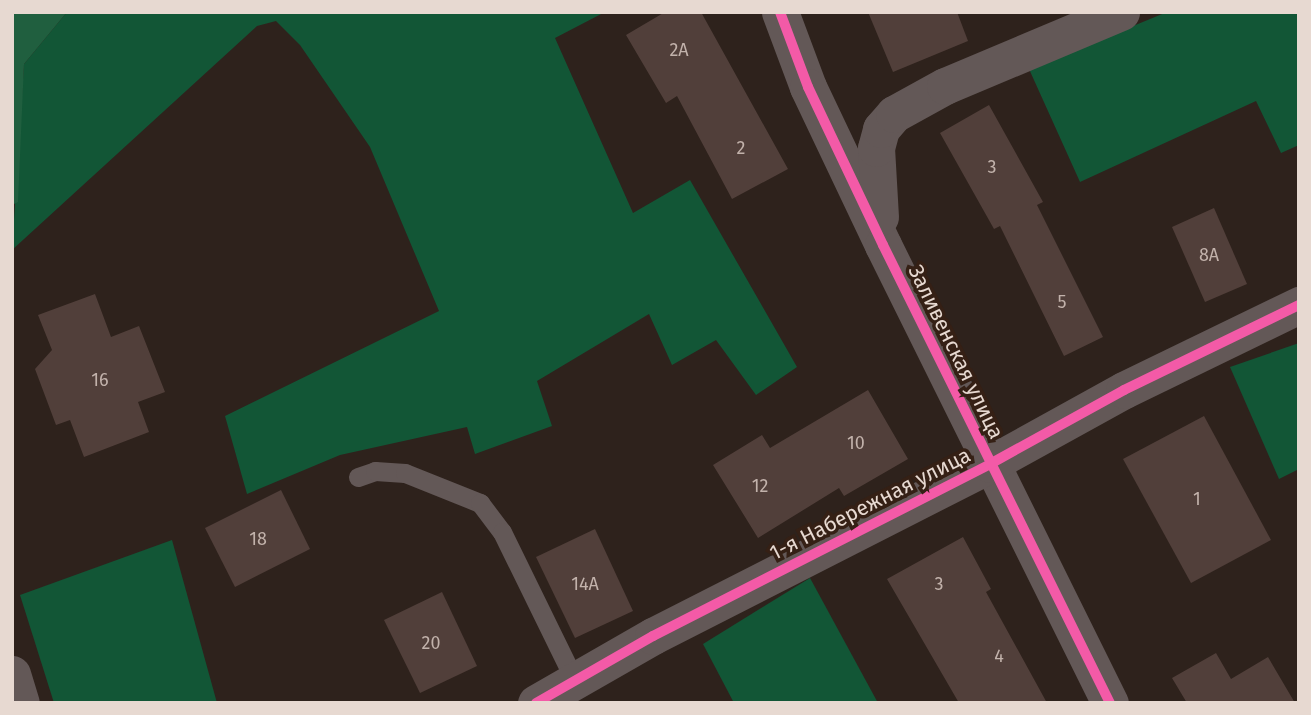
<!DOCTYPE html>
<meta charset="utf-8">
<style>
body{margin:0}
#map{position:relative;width:1311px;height:715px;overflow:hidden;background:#2e221c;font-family:"Fira Sans",sans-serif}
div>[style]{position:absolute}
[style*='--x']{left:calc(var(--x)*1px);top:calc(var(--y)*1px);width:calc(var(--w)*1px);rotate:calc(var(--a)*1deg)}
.green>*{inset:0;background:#125636}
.forest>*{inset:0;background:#205f3f}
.building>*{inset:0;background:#513f3a}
.lane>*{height:19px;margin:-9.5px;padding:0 9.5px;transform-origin:9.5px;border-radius:9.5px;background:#635857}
.street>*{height:37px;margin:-18.5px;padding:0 18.5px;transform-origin:18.5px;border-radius:18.5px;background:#635857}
.cycleway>*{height:10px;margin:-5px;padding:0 5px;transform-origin:5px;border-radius:5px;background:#f35aa7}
span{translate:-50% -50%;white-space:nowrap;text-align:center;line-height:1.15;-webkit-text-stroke:7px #352015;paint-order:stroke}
.number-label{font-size:18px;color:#c2b2ab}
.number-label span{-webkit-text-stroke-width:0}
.street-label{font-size:21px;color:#e7d9d1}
.frame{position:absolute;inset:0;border:14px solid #e7d9d1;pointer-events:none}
</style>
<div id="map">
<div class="green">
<i style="clip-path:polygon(67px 12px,605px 12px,555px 38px,633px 213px,690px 180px,797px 367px,756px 395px,716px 340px,672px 365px,649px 314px,537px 381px,552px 426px,475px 454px,467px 427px,340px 455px,247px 494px,225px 416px,439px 311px,370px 147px,300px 45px,276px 21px,257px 26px,12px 250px,24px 64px)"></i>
<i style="clip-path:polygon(1167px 12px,1299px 12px,1299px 145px,1281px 153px,1256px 101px,1080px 182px,1029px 69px)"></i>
<i style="clip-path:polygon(1299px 343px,1299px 469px,1279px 479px,1230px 367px)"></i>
<i style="clip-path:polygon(172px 540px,217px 703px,54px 703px,20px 595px)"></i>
<i style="clip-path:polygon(810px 578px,878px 703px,734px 703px,703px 644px)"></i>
</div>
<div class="forest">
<i style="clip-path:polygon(12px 12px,67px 12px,24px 64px,18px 202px,12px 205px)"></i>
</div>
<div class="building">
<i style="clip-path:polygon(665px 12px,701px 12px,788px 169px,732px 199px,677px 96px,666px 103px,626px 35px)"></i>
<i style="clip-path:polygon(868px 12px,957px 12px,968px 41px,893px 72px)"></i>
<i style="clip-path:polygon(989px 105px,1043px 202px,1037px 205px,1103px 337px,1064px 356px,1000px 226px,994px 229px,940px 133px)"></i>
<i style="clip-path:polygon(1214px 208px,1247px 284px,1205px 302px,1172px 227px)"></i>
<i style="clip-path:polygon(95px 294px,111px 337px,139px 326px,165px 392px,138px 402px,149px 432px,84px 457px,70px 420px,56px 425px,35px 369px,52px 350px,38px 315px)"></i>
<i style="clip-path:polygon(868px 390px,908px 459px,844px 496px,839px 488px,758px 538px,713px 465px,762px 435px,770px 448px)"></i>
<i style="clip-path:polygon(1204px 416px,1271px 540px,1191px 583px,1123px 459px)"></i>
<i style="clip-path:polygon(281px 490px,310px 549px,235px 587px,205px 528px)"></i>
<i style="clip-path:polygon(595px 529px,633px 611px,575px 638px,536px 557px)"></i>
<i style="clip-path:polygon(963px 537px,991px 589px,986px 592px,1047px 703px,959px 703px,887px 579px)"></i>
<i style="clip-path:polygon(442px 592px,477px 666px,420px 693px,384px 620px)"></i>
<i style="clip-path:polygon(1216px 653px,1231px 679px,1268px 657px,1295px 703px,1187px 703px,1172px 678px)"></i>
</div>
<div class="lane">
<i style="--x:358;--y:477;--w:18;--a:-19"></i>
<i style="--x:375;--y:471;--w:30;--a:4"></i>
<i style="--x:405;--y:473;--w:81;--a:21.8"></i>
<i style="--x:480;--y:503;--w:36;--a:53"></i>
<i style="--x:502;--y:532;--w:166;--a:63.9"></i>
</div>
<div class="street">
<i style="--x:780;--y:12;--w:80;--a:69.5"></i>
<i style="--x:808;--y:87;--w:175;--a:64.6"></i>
<i style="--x:883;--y:245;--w:511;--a:63.64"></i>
<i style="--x:880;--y:217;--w:69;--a:-93.3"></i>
<i style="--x:876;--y:148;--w:20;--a:-75"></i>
<i style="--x:881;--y:129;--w:20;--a:-49"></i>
<i style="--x:894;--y:114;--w:58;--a:-28.8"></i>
<i style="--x:945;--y:86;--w:191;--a:-22.8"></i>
<i style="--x:12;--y:674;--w:30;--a:73"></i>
<i style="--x:536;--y:703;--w:135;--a:-29.8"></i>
<i style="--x:653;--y:636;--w:378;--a:-27"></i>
<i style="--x:990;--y:464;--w:153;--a:-28.9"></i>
<i style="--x:1124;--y:390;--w:195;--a:-25.9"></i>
</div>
<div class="cycleway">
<i style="--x:780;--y:12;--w:80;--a:69.5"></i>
<i style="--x:808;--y:87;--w:175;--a:64.6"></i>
<i style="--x:883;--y:245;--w:511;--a:63.64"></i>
<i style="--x:536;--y:703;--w:135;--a:-29.8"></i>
<i style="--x:653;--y:636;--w:378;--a:-27"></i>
<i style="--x:990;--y:464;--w:153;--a:-28.9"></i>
<i style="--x:1124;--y:390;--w:195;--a:-25.9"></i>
</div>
<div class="number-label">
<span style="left:679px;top:50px">2А</span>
<span style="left:741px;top:148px">2</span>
<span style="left:992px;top:167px">3</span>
<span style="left:1209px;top:255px">8А</span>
<span style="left:1062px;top:302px">5</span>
<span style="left:100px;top:380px">16</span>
<span style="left:856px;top:443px">10</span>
<span style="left:760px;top:486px">12</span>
<span style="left:1197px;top:499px">1</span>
<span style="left:258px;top:539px">18</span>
<span style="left:585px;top:584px">14А</span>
<span style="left:939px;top:584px">3</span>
<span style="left:431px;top:643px">20</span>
<span style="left:999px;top:656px">4</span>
</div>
<div class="street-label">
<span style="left:956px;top:352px;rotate:64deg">Заливенская улица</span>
<span style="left:870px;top:504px;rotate:-27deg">1-я Набережная улица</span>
</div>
<div class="frame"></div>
</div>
